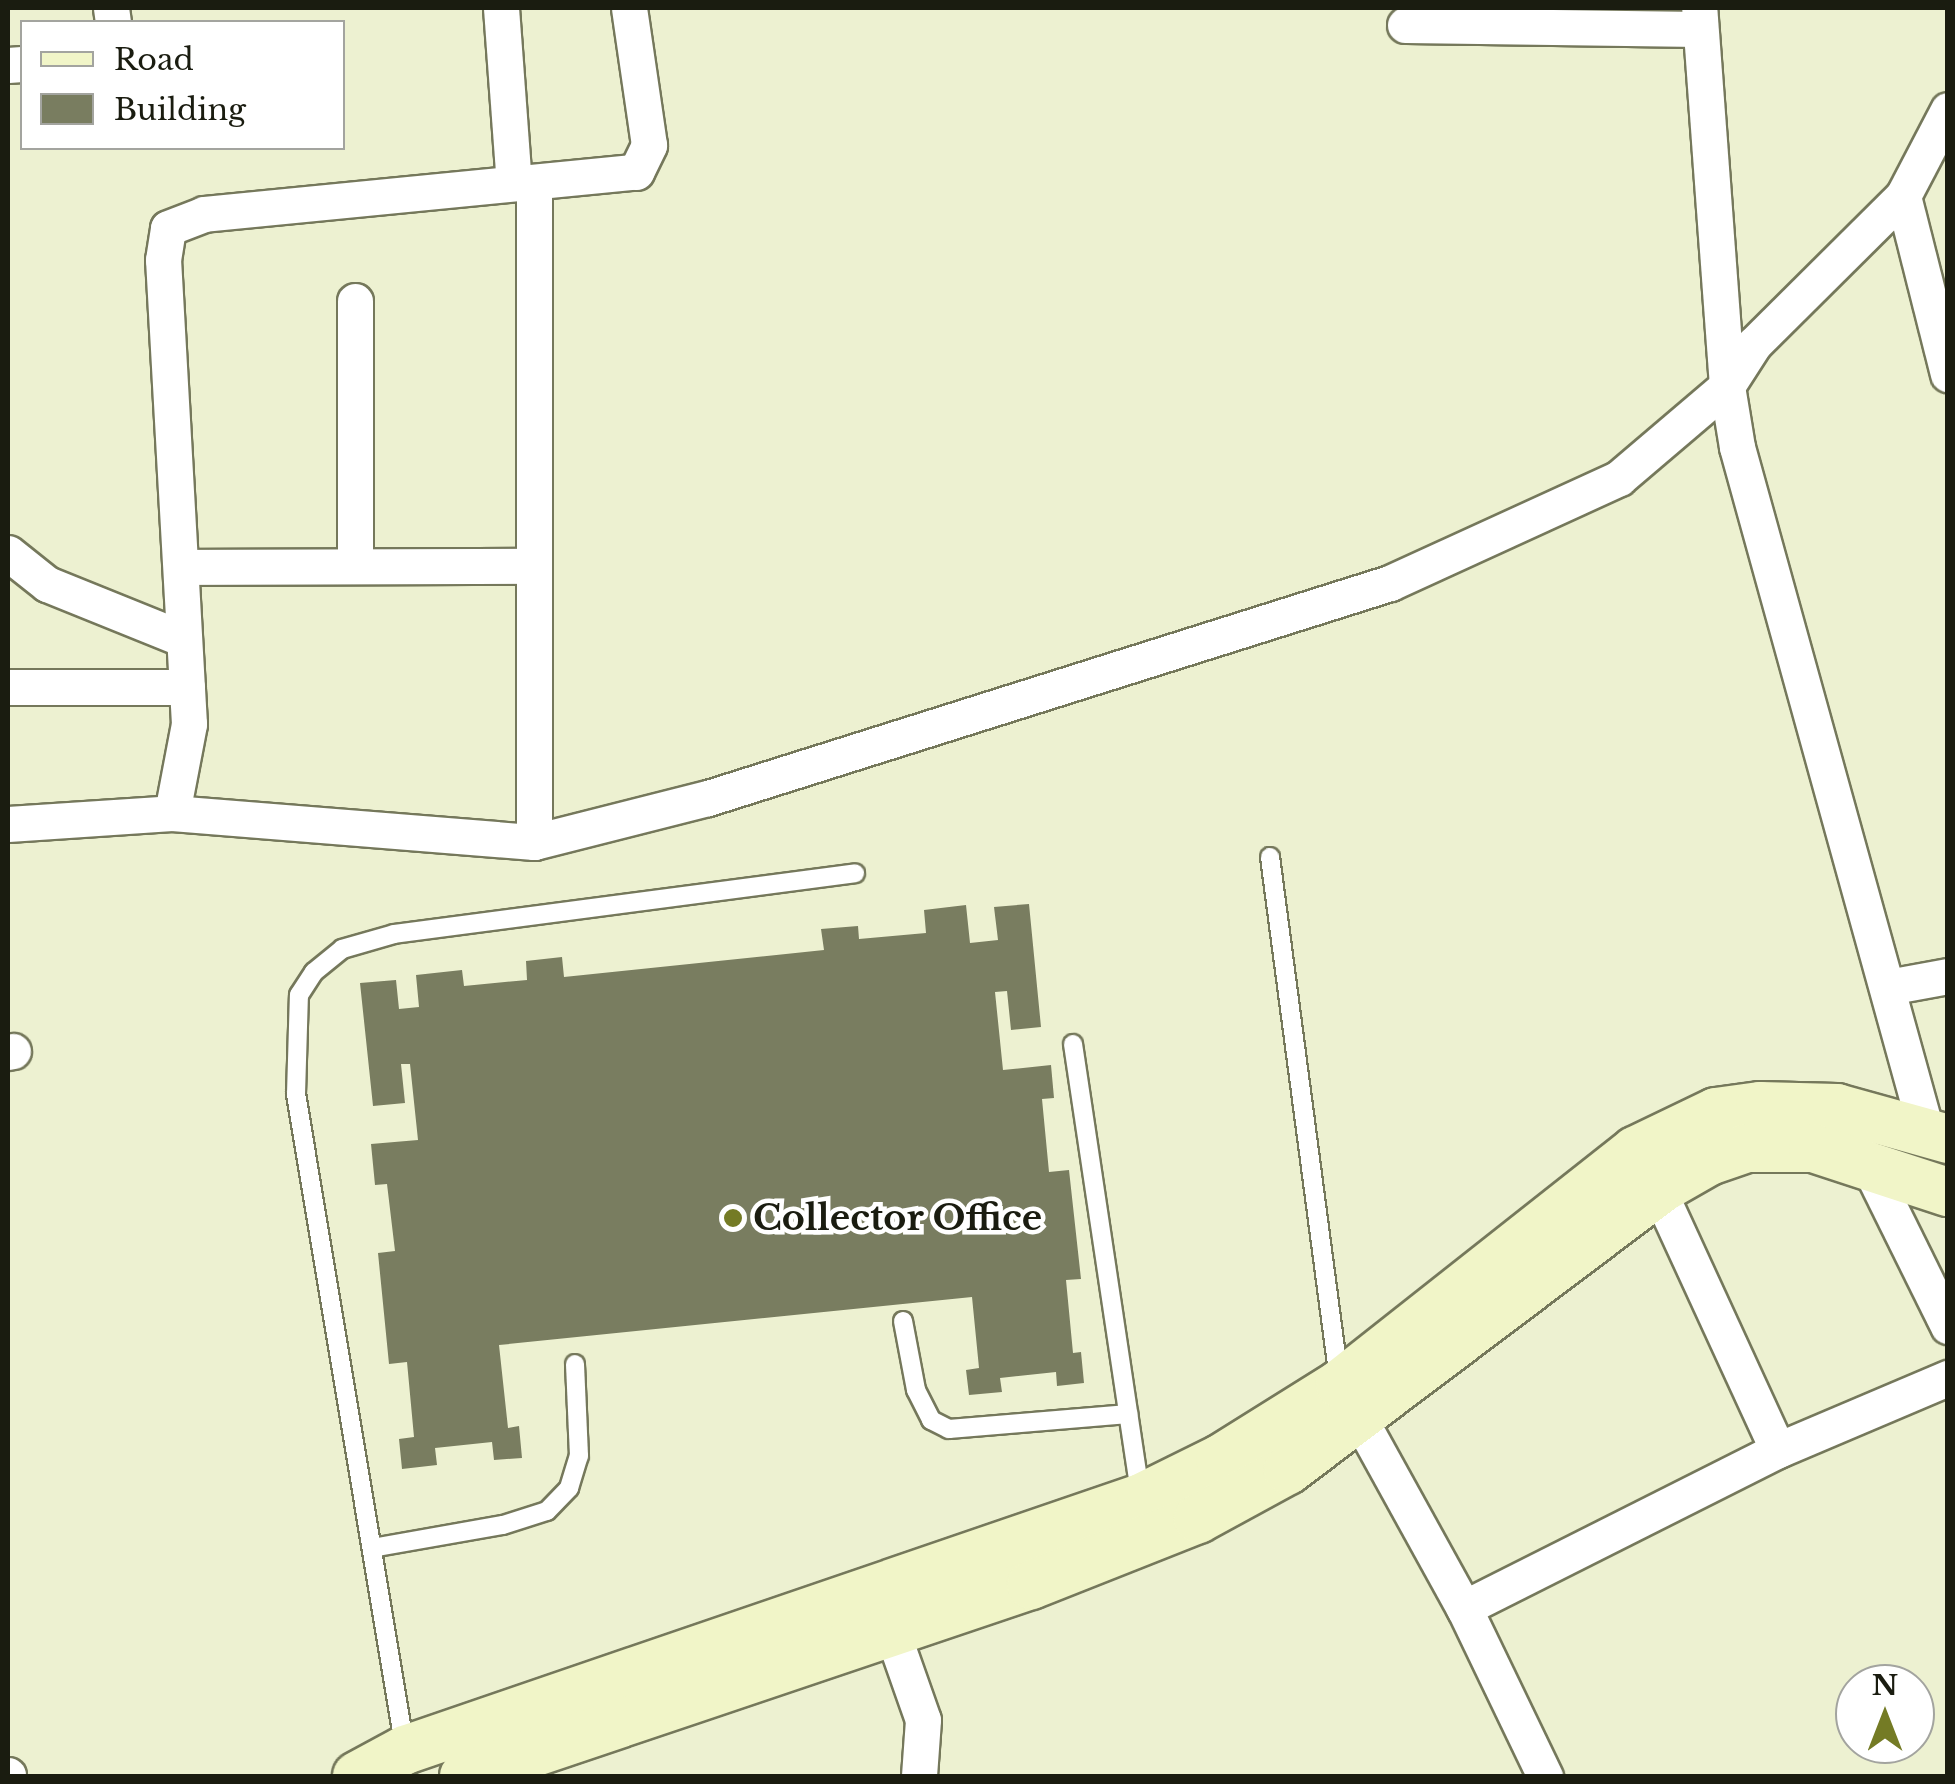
<!DOCTYPE html>
<style>
body{margin:0}
#map{position:relative;width:1955px;height:1784px;overflow:hidden;background:#edf1d1;font-family:"Libre Baskerville",serif}
div>[style]{position:absolute}
[style*='--x']{left:calc(var(--x)*1px);top:calc(var(--y)*1px);width:calc(var(--w)*1px);rotate:calc(var(--a)*1deg)}
.building>*{inset:0;background:#797d60}
.roads{filter:drop-shadow(2px 0 #75785b) drop-shadow(-2px 0 #75785b) drop-shadow(0 2px #75785b) drop-shadow(0 -2px #75785b)}
.lane>*{height:18px;margin:-9px;padding:0 9px;transform-origin:9px;border-radius:9px;background:#fff}
.street>*{height:35px;margin:-17.5px;padding:0 17.5px;transform-origin:17.5px;border-radius:17.5px;background:#fff}
.secondary>*{height:48px;margin:-24px;padding:0 24px;transform-origin:24px;border-radius:24px;background:#f1f5c8}
.dots>*{width:28px;height:28px;translate:-50% -50%;box-sizing:border-box;border:5px solid #fff;border-radius:50%}
span{translate:-50% -50%;white-space:nowrap;text-align:center;line-height:1.15;-webkit-text-stroke:9px #fff;paint-order:stroke}
.poi-label{font-size:35px;color:#1a1c10;font-weight:700}
.left{translate:0 -50%;text-align:left}
.frame{position:absolute;inset:0;border:10px solid #1a1c10;pointer-events:none}
.legend{position:absolute;left:20px;top:20px;width:325px;height:130px;box-sizing:border-box;background:#fff;border:2px solid #a3a49f;margin:0;padding:12px 18px;list-style:none;font-size:30px;color:#1a1c10}
.legend li{display:flex;align-items:center;gap:20px;height:50px}
.legend b{width:50px;border:2px solid #a3a49f}
.north{position:absolute;left:1835px;top:1664px;width:100px;height:100px;box-sizing:border-box;background:#fff;border:2px solid #a3a49f;border-radius:50%;rotate:0deg;font-size:28px;font-weight:700;line-height:40px;text-align:center;color:#1a1c10}
.north::after{content:'';display:block;margin:auto;width:35px;height:45px;background:#747b25;clip-path:polygon(50% 0,100% 100%,50% 72%,0 100%)}
</style>
<div id="map">
<div class="building">
<i style="clip-path:polygon(1029px 904px,1041px 1027px,1011px 1030px,1007px 991px,995px 992px,1003px 1070px,1051px 1065px,1054px 1098px,1042px 1099px,1049px 1172px,1069px 1170px,1081px 1279px,1066px 1280px,1073px 1353px,1081px 1352px,1084px 1383px,1057px 1386px,1056px 1372px,1000px 1378px,1002px 1392px,969px 1395px,966px 1370px,979px 1368px,972px 1297px,499px 1345px,508px 1428px,519px 1426px,522px 1458px,494px 1460px,492px 1442px,435px 1448px,437px 1465px,402px 1469px,399px 1439px,414px 1437px,407px 1362px,389px 1364px,378px 1253px,395px 1251px,387px 1184px,375px 1185px,371px 1144px,418px 1140px,410px 1064px,401px 1064px,405px 1103px,373px 1106px,360px 983px,396px 980px,399px 1009px,419px 1007px,416px 975px,462px 970px,464px 986px,527px 980px,526px 961px,562px 957px,564px 977px,824px 950px,821px 929px,858px 926px,859px 939px,926px 933px,924px 910px,966px 905px,970px 943px,998px 940px,994px 907px)"></i>
</div>
<div class="roads">
<div class="lane">
<i style="--x:1270;--y:857;--w:527;--a:82.47"></i>
<i style="--x:1073;--y:1044;--w:454;--a:81.5"></i>
<i style="--x:903;--y:1321;--w:70;--a:79.3"></i>
<i style="--x:916;--y:1390;--w:34;--a:63"></i>
<i style="--x:931;--y:1420;--w:20;--a:27"></i>
<i style="--x:949;--y:1429;--w:180;--a:-4.8"></i>
<i style="--x:372;--y:1548;--w:133;--a:-10"></i>
<i style="--x:503;--y:1525;--w:46;--a:-17.7"></i>
<i style="--x:547;--y:1511;--w:32;--a:-46"></i>
<i style="--x:569;--y:1488;--w:34;--a:-73"></i>
<i style="--x:579;--y:1456;--w:92;--a:-92.5"></i>
<i style="--x:405;--y:1749;--w:664;--a:-99.45"></i>
<i style="--x:296;--y:1094;--w:99;--a:-88.3"></i>
<i style="--x:299;--y:995;--w:27;--a:-57"></i>
<i style="--x:314;--y:972;--w:36;--a:-39"></i>
<i style="--x:342;--y:949;--w:54;--a:-16.1"></i>
<i style="--x:394;--y:934;--w:465;--a:-7.5"></i>
</div>
<div class="street">
<i style="--x:111;--y:8;--w:14;--a:82"></i>
<i style="--x:501;--y:8;--w:175;--a:85.8"></i>
<i style="--x:1405;--y:25;--w:295;--a:0.8"></i>
<i style="--x:8;--y:65;--w:14;--a:-4"></i>
<i style="--x:534;--y:182;--w:660;--a:90"></i>
<i style="--x:1903;--y:196;--w:184;--a:75.8"></i>
<i style="--x:8;--y:553;--w:50;--a:38.5"></i>
<i style="--x:47;--y:584;--w:147;--a:22"></i>
<i style="--x:355;--y:566;--w:265;--a:-90"></i>
<i style="--x:181;--y:567;--w:353;--a:-0.2"></i>
<i style="--x:8;--y:687;--w:179;--a:0"></i>
<i style="--x:172;--y:813;--w:91;--a:-79.2"></i>
<i style="--x:189;--y:724;--w:465;--a:-93.2"></i>
<i style="--x:163;--y:260;--w:32;--a:-81"></i>
<i style="--x:168;--y:228;--w:39;--a:-21"></i>
<i style="--x:204;--y:214;--w:434;--a:-5.6"></i>
<i style="--x:636;--y:172;--w:30;--a:-64"></i>
<i style="--x:649;--y:145;--w:138;--a:-98.3"></i>
<i style="--x:8;--y:824;--w:164;--a:-3.8"></i>
<i style="--x:172;--y:813;--w:363;--a:4.6"></i>
<i style="--x:534;--y:842;--w:179;--a:-14.2"></i>
<i style="--x:708;--y:798;--w:715;--a:-17.5"></i>
<i style="--x:1390;--y:583;--w:252;--a:-24.6"></i>
<i style="--x:1619;--y:478;--w:142;--a:-40.4"></i>
<i style="--x:1727;--y:386;--w:379;--a:-94.2"></i>
<i style="--x:1888;--y:987;--w:61;--a:-10.4"></i>
<i style="--x:8;--y:1052;--w:5;--a:-11"></i>
<i style="--x:1927;--y:1134;--w:713;--a:-105.46"></i>
<i style="--x:1737;--y:447;--w:62;--a:-99.3"></i>
<i style="--x:1727;--y:386;--w:50;--a:-57.3"></i>
<i style="--x:1754;--y:344;--w:210;--a:-44.8"></i>
<i style="--x:1903;--y:196;--w:97;--a:-62.4"></i>
<i style="--x:1864;--y:1156;--w:190;--a:63.7"></i>
<i style="--x:1649;--y:1170;--w:308;--a:65.3"></i>
<i style="--x:1348;--y:1398;--w:240;--a:61.1"></i>
<i style="--x:1464;--y:1608;--w:187;--a:64.3"></i>
<i style="--x:1464;--y:1608;--w:352;--a:-26.7"></i>
<i style="--x:1778;--y:1450;--w:185;--a:-23"></i>
<i style="--x:891;--y:1629;--w:96;--a:70.6"></i>
<i style="--x:923;--y:1720;--w:56;--a:94.1"></i>
<i style="--x:8;--y:1775;--w:1;--a:90"></i>
</div>
<div class="secondary">
<i style="--x:357;--y:1776;--w:55;--a:-28.4"></i>
<i style="--x:405;--y:1750;--w:778;--a:-18.9"></i>
<i style="--x:1141;--y:1498;--w:88;--a:-26.3"></i>
<i style="--x:1220;--y:1459;--w:142;--a:-32"></i>
<i style="--x:1340;--y:1384;--w:376;--a:-38.3"></i>
<i style="--x:1635;--y:1151;--w:90;--a:-25.7"></i>
<i style="--x:1716;--y:1112;--w:44;--a:-7.8"></i>
<i style="--x:1760;--y:1106;--w:77;--a:1.5"></i>
<i style="--x:1837;--y:1108;--w:115;--a:15.6"></i>
<i style="--x:464;--y:1776;--w:598;--a:-18.62"></i>
<i style="--x:1031;--y:1585;--w:180;--a:-21.6"></i>
<i style="--x:1198;--y:1519;--w:102;--a:-28.6"></i>
<i style="--x:1288;--y:1470;--w:468;--a:-37"></i>
<i style="--x:1662;--y:1188;--w:54;--a:-29.9"></i>
<i style="--x:1709;--y:1161;--w:40;--a:-18.9"></i>
<i style="--x:1747;--y:1148;--w:66;--a:0"></i>
<i style="--x:1813;--y:1148;--w:142;--a:18.1"></i>
</div>
</div>
<div class="dots">
<i style="left:733px;top:1218px;background:#747b25"></i>
</div>
<div class="poi-label">
<span class="left" style="left:753px;top:1218px">Collector Office</span>
</div>
<div class="frame"></div>
<ul class="legend">
<li><b style="height:12px;background:#f1f5c8"></b>Road</li>
<li><b style="height:28px;background:#797d60"></b>Building</li>
</ul>
<div class="north">N</div>
</div>
